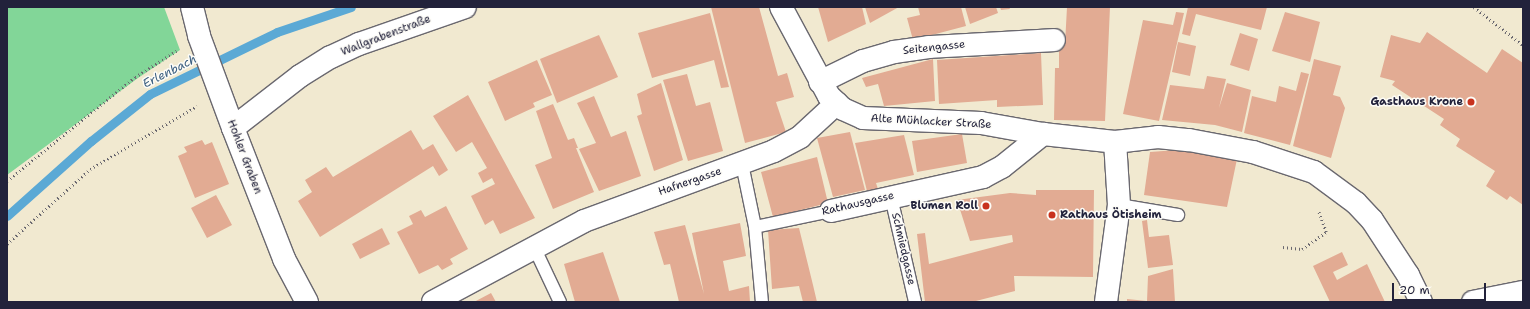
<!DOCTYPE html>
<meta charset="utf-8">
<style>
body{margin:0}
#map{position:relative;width:1530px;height:309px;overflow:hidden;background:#f1e9d0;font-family:"Shantell Sans",sans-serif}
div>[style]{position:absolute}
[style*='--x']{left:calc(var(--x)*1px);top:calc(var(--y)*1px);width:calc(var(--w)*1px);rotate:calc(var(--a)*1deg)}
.green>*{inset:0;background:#82d698}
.stream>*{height:9px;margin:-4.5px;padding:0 4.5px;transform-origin:4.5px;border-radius:4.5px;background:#5ba9d5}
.building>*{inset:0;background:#e2ab93}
.path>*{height:2.5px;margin-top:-1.25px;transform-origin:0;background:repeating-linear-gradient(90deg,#6a686f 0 1px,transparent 0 4px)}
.roads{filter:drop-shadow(1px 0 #6a686f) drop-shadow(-1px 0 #6a686f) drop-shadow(0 1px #6a686f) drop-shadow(0 -1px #6a686f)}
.lane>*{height:12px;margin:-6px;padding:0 6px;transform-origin:6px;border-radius:6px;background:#fff}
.street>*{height:22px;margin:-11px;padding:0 11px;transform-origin:11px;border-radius:11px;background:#fff}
.dots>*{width:11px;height:11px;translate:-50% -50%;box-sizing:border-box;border:2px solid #fdfcf7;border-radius:50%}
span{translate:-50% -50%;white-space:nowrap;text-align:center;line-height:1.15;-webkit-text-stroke:3px #fdfcf7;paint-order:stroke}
.street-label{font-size:11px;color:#22223b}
.poi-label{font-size:11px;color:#22223b;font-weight:700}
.right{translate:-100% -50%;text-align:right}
.left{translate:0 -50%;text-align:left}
.water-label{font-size:12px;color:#3c5f80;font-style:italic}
.frame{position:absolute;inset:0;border:8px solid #22223b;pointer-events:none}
.scale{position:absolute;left:1392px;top:283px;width:94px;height:18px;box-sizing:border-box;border:2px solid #22223b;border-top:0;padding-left:5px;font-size:12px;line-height:14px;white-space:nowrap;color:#22223b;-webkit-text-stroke:3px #fdfcf7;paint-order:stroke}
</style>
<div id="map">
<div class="green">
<i style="clip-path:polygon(7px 7px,164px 7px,180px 50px,138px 78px,7px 175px)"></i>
</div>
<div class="stream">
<i style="--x:7;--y:216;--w:113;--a:-41.8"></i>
<i style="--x:91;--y:141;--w:75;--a:-38.5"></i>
<i style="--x:150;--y:94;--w:141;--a:-26"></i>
<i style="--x:277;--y:32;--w:78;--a:-18.7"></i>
</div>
<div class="building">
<i style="clip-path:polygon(711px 7px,759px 7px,778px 76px,787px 73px,794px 97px,776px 102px,786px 132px,745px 143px)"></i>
<i style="clip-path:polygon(818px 7px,862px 7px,866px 24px,828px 42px)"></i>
<i style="clip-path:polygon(865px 7px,899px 7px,870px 23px)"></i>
<i style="clip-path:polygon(918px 7px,961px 7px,966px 26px,913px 40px,907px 18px,920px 15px)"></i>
<i style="clip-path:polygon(965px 7px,996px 7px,998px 13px,970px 24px)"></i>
<i style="clip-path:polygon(1000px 7px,1009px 7px,1010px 9px,1001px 10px)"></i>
<i style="clip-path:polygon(1067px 7px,1110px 7px,1105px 121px,1054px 120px,1055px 68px,1059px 68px,1059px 44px,1065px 44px)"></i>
<i style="clip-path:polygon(1188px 7px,1267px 7px,1261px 30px,1196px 14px,1190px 36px,1182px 34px)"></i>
<i style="clip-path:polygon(1176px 12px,1184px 13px,1159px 121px,1123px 114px,1143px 20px,1173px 25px)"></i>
<i style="clip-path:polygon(1285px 12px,1320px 22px,1310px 62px,1272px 51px)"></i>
<i style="clip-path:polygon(710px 13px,729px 87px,721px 88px,714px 60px,652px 78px,638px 33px)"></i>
<i style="clip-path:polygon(1427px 32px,1487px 73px,1502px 49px,1523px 63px,1523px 205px,1510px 196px,1507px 200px,1486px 186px,1495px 171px,1456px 146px,1460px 139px,1440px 125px,1444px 119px,1392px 85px,1395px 81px,1380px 77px,1391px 35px,1420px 43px)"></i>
<i style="clip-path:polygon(1240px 33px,1258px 39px,1249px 71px,1230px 65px)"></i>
<i style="clip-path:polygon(599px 35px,618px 77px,557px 103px,540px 59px)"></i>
<i style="clip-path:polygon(1178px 42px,1196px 46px,1190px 76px,1172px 72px)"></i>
<i style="clip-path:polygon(1041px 53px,1043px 105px,997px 107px,997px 100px,939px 104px,937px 60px)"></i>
<i style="clip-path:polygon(933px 59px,935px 101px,884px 106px,878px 84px,866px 87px,862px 78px)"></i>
<i style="clip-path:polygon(1314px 59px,1341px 66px,1333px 95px,1340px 97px,1345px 108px,1331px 158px,1293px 146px)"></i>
<i style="clip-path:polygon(537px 60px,552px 95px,533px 103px,535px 107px,505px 121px,488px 82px)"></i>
<i style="clip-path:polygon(1301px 72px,1309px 74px,1290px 145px,1244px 133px,1252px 96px,1276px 102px,1279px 86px,1296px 91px)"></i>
<i style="clip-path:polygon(687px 74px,696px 106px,710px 102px,723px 151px,688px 161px,663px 80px)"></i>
<i style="clip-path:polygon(1207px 76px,1226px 79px,1219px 108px,1227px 83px,1251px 90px,1242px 132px,1215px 125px,1162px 120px,1170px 85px,1204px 89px)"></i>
<i style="clip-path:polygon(661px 83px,683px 160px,654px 171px,637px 116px,642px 114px,637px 94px)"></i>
<i style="clip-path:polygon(468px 95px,535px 218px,500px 234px,493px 220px,485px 225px,471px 196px,495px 184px,492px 178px,483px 183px,478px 173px,487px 168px,472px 142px,456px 152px,433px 116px)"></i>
<i style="clip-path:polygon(594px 96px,611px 137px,626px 131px,641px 176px,599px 191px,579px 149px,596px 143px,577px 103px)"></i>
<i style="clip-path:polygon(553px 104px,568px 140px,574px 138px,578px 148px,576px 148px,594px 192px,553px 209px,535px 165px,552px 158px,536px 111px)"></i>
<i style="clip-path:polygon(411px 130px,423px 150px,433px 144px,448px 170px,439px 176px,433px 166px,320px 237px,298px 201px,312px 192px,305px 180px,326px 167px,333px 177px)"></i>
<i style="clip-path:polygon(850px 132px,865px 190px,833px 197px,817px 138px)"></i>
<i style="clip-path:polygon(962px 134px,967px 163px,917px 172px,912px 141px)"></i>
<i style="clip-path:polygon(904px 135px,914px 175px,876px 183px,878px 189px,867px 191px,855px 143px)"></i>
<i style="clip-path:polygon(202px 140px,205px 145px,212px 142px,229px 184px,195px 198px,178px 156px,187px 152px,184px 147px)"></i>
<i style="clip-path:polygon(1177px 150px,1237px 159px,1227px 207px,1144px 195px,1150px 152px)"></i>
<i style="clip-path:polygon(817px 157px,828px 203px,773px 217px,761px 172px)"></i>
<i style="clip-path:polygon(1036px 190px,1094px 190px,1093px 277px,1014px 276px,1015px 291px,972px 302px,925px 302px,917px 234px,925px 233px,929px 264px,1013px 242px,1012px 235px,970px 241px,957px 200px,1010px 193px,1036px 195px)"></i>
<i style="clip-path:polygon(216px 195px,232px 225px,207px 238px,191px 208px)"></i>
<i style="clip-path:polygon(446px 206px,468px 249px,450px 259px,453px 264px,442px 270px,438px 265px,419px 274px,397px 232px,413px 224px,409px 216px,421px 210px,425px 217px)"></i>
<i style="clip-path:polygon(1147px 220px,1149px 237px,1169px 235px,1173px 265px,1148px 268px,1142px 221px)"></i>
<i style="clip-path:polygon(740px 223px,746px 256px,723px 261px,729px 291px,749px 286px,750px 302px,679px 302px,670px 264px,664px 265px,654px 232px,685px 225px,704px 294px,692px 233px)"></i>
<i style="clip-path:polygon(382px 228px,390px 244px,360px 259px,352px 244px)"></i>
<i style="clip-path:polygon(799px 228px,813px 285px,817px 302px,803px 302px,799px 286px,772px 289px,768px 230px)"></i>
<i style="clip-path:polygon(603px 252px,620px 302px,575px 302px,564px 264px)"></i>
<i style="clip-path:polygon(1342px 252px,1348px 265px,1333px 272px,1337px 280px,1367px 264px,1385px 302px,1330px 302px,1313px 266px)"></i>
<i style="clip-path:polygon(1173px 269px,1175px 302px,1127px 302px,1127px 299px,1147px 301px,1148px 276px)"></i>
<i style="clip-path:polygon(491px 293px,496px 302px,474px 302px)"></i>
</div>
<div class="path">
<i style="--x:1474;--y:7;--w:62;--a:37.8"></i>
<i style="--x:7;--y:181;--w:165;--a:-39.1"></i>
<i style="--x:135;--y:77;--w:49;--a:-32.4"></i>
<i style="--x:7;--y:244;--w:112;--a:-42.1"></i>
<i style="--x:90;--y:169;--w:124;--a:-30.5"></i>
<i style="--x:1283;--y:247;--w:19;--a:6"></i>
<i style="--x:1302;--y:249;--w:29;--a:-35"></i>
<i style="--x:1326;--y:232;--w:23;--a:-110"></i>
</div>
<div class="roads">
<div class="lane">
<i style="--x:742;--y:164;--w:64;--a:78.3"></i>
<i style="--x:755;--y:227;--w:75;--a:84.7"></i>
<i style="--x:891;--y:197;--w:108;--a:77.1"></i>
<i style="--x:1119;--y:205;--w:60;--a:9.6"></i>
<i style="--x:755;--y:227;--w:78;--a:-11.9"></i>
<i style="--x:534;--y:247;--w:61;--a:64.7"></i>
</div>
<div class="street">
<i style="--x:192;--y:7;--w:30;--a:76"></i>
<i style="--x:199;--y:36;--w:98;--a:69.7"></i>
<i style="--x:233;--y:128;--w:141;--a:68.7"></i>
<i style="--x:284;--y:259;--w:49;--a:61.9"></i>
<i style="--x:781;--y:7;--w:101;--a:61.7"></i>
<i style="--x:829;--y:96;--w:19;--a:43"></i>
<i style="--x:843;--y:109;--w:22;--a:24"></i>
<i style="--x:863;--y:118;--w:118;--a:2.4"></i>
<i style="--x:981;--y:123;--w:63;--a:10.1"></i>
<i style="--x:1043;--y:134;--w:72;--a:6.3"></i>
<i style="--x:1115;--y:142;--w:43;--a:-6.6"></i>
<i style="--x:1158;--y:137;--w:31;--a:6"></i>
<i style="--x:1189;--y:140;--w:65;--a:10.6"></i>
<i style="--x:1253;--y:152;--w:64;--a:18.2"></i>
<i style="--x:1314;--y:172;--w:52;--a:36.4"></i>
<i style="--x:1356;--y:203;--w:23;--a:47"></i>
<i style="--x:1372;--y:220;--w:66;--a:56.8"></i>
<i style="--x:1408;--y:275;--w:30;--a:64"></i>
<i style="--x:820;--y:82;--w:48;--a:-26"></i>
<i style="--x:863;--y:61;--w:32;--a:-16"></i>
<i style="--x:894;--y:52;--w:35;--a:-8"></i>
<i style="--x:929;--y:47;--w:125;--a:-3.2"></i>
<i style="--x:233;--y:128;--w:85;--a:-37.8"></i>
<i style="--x:300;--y:76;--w:36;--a:-32"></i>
<i style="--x:331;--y:57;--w:31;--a:-25"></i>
<i style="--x:359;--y:44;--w:112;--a:-19.2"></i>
<i style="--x:831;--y:211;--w:156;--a:-12.6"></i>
<i style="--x:983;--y:177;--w:21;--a:-28"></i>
<i style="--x:1002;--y:167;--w:53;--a:-38.8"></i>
<i style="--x:433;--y:302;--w:171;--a:-28.2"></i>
<i style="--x:584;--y:221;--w:202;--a:-20.2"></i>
<i style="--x:774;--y:151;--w:30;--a:-28"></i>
<i style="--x:800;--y:137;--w:50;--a:-42.6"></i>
<i style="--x:1106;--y:302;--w:98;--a:-82.4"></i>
<i style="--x:1119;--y:205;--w:63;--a:-93.6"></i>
<i style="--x:1473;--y:302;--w:51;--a:-11.3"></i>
</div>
</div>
<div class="dots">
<i style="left:1471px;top:102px;background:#c8321e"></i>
<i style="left:986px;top:206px;background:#c8321e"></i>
<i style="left:1052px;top:215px;background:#c8321e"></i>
</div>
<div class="street-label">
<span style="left:386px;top:36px;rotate:-21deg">Wallgrabenstraße</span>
<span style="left:934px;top:48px;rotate:-6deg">Seitengasse</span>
<span style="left:931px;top:122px;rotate:3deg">Alte Mühlacker Straße</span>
<span style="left:244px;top:157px;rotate:69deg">Hohler Graben</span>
<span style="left:690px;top:182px;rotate:-19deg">Hafnergasse</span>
<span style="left:858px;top:204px;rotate:-13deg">Rathausgasse</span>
<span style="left:903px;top:249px;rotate:77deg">Schmiedgasse</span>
</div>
<div class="poi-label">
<span class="right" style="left:1463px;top:102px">Gasthaus Krone</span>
<span class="right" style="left:978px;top:206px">Blumen Roll</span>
<span class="left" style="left:1060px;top:215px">Rathaus Ötisheim</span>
</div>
<div class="water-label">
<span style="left:170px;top:72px;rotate:-27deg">Erlenbach</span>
</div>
<div class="frame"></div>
<div class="scale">20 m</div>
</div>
